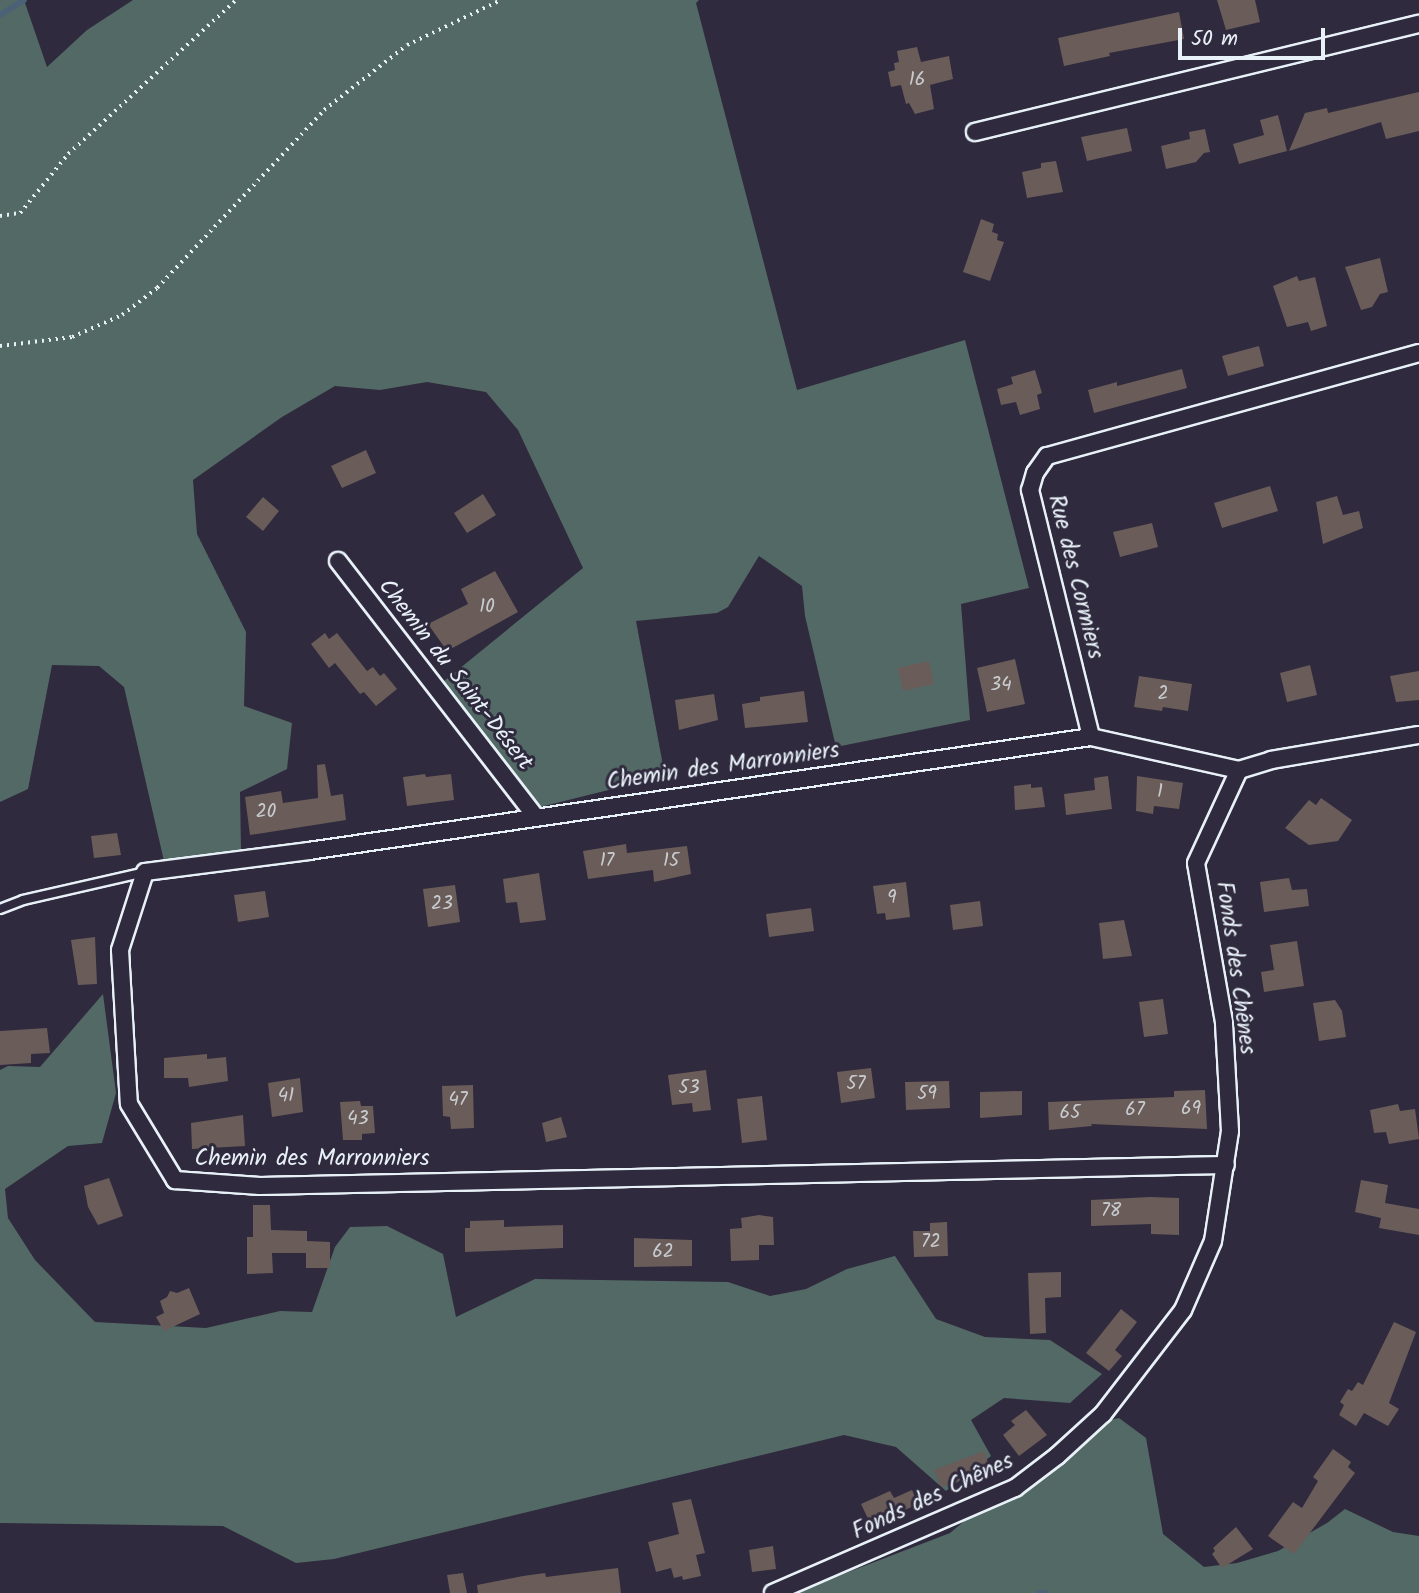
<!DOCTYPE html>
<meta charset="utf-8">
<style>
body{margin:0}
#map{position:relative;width:1419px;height:1593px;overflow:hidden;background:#2f2a3d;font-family:Kalam,sans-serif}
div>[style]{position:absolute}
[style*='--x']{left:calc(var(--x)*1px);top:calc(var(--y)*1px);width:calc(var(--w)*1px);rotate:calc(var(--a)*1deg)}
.green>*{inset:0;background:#536965}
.stream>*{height:6px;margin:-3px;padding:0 3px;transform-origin:3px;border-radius:3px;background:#4b6176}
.building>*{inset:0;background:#6a5c59}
.path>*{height:3.5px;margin-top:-1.75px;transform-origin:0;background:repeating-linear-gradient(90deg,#e8f1f8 0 2px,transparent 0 7px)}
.roads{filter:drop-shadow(2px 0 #e8f1f8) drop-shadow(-2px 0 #e8f1f8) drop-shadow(0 2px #e8f1f8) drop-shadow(0 -2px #e8f1f8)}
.lane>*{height:8px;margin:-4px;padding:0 4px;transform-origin:4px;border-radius:4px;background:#2f2a3d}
.street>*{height:16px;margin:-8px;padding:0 8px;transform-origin:8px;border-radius:8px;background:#2f2a3d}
span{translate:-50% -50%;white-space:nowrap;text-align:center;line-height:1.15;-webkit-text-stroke:6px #2f2a3d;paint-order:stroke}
.number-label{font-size:19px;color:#c8ccd0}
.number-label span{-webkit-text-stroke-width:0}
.street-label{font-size:23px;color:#e8f1f8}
.scale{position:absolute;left:1178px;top:28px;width:147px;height:32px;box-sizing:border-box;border:4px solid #e8f1f8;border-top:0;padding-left:9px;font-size:21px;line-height:24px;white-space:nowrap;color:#e8f1f8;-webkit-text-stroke:5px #2f2a3d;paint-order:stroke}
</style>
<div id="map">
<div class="green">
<i style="clip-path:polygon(0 0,24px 0,47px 67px,87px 30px,133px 0,699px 0,696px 3px,797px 390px,965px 340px,1029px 588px,961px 604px,970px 720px,836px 747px,805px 616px,802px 586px,759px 556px,728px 607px,717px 613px,636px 621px,665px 776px,536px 808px,438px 686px,583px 568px,518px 430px,486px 392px,427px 382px,380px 390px,335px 386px,282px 417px,193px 480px,197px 534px,246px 632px,244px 706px,292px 723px,287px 769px,240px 792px,241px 850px,164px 861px,124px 687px,99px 666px,52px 665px,28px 789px,0 802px)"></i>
<i style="clip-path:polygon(103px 994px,116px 1093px,102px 1143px,68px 1146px,5px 1189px,8px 1218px,35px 1260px,95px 1322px,206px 1328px,280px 1311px,312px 1312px,335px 1247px,350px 1227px,387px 1226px,443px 1254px,456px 1317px,535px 1279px,728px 1282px,770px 1296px,806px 1289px,847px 1269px,895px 1256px,936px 1319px,985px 1337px,1050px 1340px,1102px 1374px,1070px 1403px,1004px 1398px,971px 1420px,991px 1456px,946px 1491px,896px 1447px,844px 1435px,334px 1559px,296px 1563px,223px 1526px,0 1523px,0 1070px,8px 1066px,40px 1067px)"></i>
<i style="clip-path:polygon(1119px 1418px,1146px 1438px,1163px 1534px,1204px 1567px,1237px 1563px,1278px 1551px,1327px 1523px,1345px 1509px,1393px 1532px,1419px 1536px,1419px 1593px,794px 1593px,950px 1533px,1077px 1427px)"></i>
</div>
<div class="stream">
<i style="--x:0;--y:15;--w:28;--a:-32"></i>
<i style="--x:1039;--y:1593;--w:6;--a:0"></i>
</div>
<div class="building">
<i style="clip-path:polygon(1217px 0,1255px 0,1260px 22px,1226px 30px)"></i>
<i style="clip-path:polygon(1179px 12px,1184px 39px,1109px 53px,1110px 56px,1064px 66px,1058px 38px)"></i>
<i style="clip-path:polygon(917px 47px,921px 62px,949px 56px,953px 79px,930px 85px,934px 109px,915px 114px,909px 103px,906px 104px,901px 85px,891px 87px,888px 72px,895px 70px,894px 63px,899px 62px,897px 51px)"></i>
<i style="clip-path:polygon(1419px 92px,1419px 131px,1386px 139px,1381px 122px,1289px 151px,1305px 113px,1327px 108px,1328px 113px)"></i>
<i style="clip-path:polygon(1278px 115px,1287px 151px,1239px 164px,1233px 144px,1264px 135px,1260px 120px)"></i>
<i style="clip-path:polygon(1127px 128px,1132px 151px,1087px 161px,1081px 137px)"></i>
<i style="clip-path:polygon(1205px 129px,1210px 152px,1204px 153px,1196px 162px,1166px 169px,1161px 146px,1190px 139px,1189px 132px)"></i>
<i style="clip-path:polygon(1056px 161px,1063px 192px,1027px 198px,1022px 172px,1041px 168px,1041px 163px)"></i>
<i style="clip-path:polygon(981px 219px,994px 224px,992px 232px,998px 234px,997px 240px,1004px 242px,990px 281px,963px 272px)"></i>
<i style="clip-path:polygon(1380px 258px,1388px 292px,1380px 294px,1372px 307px,1361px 310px,1345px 267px)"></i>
<i style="clip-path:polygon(1297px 276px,1299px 281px,1315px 277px,1327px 326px,1311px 331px,1308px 322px,1287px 327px,1273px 286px)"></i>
<i style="clip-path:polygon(1259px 346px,1264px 366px,1228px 376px,1222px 356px)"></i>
<i style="clip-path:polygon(1182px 369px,1187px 388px,1094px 413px,1088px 390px,1117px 382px,1117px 386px)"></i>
<i style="clip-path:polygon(1035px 370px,1042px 393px,1037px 395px,1040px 409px,1020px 415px,1016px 402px,1001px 405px,997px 389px,1013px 384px,1011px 377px)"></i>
<i style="clip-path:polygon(366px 450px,376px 473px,342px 488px,331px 466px)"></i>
<i style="clip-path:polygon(1270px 486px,1278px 511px,1222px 528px,1214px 503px)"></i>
<i style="clip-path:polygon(483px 494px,496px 515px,467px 533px,454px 513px)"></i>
<i style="clip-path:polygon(1337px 496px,1343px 515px,1359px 511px,1363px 528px,1323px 544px,1316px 502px)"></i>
<i style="clip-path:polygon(263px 497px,279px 511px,263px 531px,246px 517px)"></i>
<i style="clip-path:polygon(1152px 523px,1158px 547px,1120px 557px,1113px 532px)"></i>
<i style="clip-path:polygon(495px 571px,518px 612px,447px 651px,428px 624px,468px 604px,461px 589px)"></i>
<i style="clip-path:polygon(325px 633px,329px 639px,337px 633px,367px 671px,373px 667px,380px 676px,384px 673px,397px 689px,376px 706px,364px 692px,360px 694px,335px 663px,329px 668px,311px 644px)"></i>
<i style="clip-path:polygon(1015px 659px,1025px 704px,987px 712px,977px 668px)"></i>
<i style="clip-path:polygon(929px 661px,934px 684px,903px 691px,898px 668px)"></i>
<i style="clip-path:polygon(1310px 665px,1317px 695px,1287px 702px,1280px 673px)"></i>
<i style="clip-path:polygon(1419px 671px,1419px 700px,1396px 702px,1390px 676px)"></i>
<i style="clip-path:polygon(1139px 676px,1192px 684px,1188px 711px,1163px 707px,1162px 711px,1134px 707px)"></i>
<i style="clip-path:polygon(804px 691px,808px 722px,745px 728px,742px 704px,760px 701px,760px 697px)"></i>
<i style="clip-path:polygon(714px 694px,718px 720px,679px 730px,675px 700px)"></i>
<i style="clip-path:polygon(325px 764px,331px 796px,343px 794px,346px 820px,250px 835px,245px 797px,281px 791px,283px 803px,318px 798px,317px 765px)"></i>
<i style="clip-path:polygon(425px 774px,426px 777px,451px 774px,454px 800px,407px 806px,403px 777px)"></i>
<i style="clip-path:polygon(1108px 776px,1112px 809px,1066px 815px,1064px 794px,1095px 790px,1094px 778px)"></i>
<i style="clip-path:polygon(1137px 776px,1183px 783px,1179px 809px,1154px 806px,1153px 814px,1136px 811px)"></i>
<i style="clip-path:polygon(1031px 784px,1031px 788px,1042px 787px,1045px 807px,1015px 810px,1014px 786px)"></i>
<i style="clip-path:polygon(1321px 798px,1352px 820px,1338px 841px,1309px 845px,1285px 828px,1309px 800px,1316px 805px)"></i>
<i style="clip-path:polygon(117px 833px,121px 855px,94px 858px,91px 836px)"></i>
<i style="clip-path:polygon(626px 844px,627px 853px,687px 846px,691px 874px,654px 882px,653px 870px,588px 879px,583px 851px)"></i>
<i style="clip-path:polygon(539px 873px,546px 920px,520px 923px,517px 902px,506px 903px,503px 879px)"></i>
<i style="clip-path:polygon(1289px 878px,1292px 890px,1307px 889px,1309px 906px,1264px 912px,1260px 882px)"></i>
<i style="clip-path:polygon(906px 882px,910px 917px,886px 920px,885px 913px,877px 914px,873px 886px)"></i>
<i style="clip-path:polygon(455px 885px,460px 922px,428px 927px,423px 889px)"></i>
<i style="clip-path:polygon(265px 891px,269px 917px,238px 922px,234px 895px)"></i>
<i style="clip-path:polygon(980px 901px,983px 926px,953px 930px,950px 905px)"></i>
<i style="clip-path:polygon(811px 908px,814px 931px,769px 937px,766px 914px)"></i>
<i style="clip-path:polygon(1124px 920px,1132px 956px,1103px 959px,1099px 923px)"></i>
<i style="clip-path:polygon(95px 937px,97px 984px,78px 985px,71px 940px)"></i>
<i style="clip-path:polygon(1297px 941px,1304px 986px,1264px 992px,1261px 972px,1274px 970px,1270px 945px)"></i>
<i style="clip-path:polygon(1163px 999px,1168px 1034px,1144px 1037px,1139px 1002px)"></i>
<i style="clip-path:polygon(1335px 1000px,1342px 1011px,1346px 1037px,1319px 1041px,1313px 1003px)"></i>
<i style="clip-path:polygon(47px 1028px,50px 1053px,31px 1054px,31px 1063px,0 1065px,0 1031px)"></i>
<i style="clip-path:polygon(207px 1054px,207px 1059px,226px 1057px,228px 1081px,189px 1087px,188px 1078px,164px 1078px,164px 1058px)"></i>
<i style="clip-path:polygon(871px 1068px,875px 1098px,841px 1103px,837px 1072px)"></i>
<i style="clip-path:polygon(706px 1070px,711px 1110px,693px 1112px,692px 1103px,672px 1105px,668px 1075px)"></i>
<i style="clip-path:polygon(300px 1078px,303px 1112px,272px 1117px,268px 1083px)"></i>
<i style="clip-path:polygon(949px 1081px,950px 1108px,906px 1110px,905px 1082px)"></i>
<i style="clip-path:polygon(473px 1085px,474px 1128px,451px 1129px,450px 1117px,443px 1116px,442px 1086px)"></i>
<i style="clip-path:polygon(1205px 1090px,1207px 1129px,1091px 1124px,1092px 1126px,1049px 1130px,1048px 1102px,1174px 1097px,1174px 1091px)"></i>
<i style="clip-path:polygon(1022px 1091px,1022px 1115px,980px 1118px,980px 1092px)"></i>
<i style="clip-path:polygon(762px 1096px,767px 1140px,742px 1143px,737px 1099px)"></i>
<i style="clip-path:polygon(360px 1101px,361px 1106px,373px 1106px,375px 1133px,362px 1134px,362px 1140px,343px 1140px,340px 1102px)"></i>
<i style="clip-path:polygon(1398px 1104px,1400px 1111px,1415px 1109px,1419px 1139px,1389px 1144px,1386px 1132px,1374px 1133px,1370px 1110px)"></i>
<i style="clip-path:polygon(243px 1115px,245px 1146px,192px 1149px,191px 1123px)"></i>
<i style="clip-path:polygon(561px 1117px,567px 1137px,546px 1142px,542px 1123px)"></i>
<i style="clip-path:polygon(109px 1178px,123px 1216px,98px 1225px,88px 1207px,84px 1186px)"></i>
<i style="clip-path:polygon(1361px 1180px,1388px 1185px,1385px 1203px,1419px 1209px,1419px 1235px,1379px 1228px,1381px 1218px,1355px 1212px)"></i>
<i style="clip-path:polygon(1150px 1197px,1179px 1198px,1179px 1235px,1151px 1234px,1151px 1224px,1091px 1226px,1091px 1200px)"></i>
<i style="clip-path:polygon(253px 1205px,270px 1205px,271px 1230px,307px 1231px,307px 1241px,330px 1242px,330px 1268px,306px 1268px,306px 1253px,272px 1253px,273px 1273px,247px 1274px,247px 1237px,253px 1237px)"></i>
<i style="clip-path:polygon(759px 1215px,773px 1217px,774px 1245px,759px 1245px,759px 1260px,731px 1261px,730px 1229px,742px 1228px,741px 1218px)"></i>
<i style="clip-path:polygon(504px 1220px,504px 1227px,563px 1225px,563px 1248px,465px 1252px,465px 1228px,470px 1228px,470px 1221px)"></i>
<i style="clip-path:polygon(947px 1222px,948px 1256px,914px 1257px,913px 1231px,930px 1231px,930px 1223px)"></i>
<i style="clip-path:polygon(634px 1238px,692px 1240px,692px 1266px,634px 1267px)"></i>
<i style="clip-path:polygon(1061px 1272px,1061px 1297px,1045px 1298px,1046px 1333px,1030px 1334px,1028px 1273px)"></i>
<i style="clip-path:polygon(189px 1288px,200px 1314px,164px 1331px,156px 1317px,164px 1313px,160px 1301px,167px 1297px,170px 1291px,177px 1293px)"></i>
<i style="clip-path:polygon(1121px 1309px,1137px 1322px,1115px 1350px,1122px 1356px,1109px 1371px,1086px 1353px)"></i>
<i style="clip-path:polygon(1394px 1322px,1416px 1332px,1389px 1403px,1399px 1409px,1388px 1426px,1364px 1413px,1356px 1426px,1339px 1415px,1344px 1405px,1340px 1402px,1348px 1389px,1352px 1391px,1358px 1382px,1363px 1385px)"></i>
<i style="clip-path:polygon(1026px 1410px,1047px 1435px,1019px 1456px,1003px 1435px,1015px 1425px,1011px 1421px)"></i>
<i style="clip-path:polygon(1333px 1449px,1351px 1462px,1348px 1467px,1355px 1473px,1294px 1554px,1268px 1536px,1293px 1502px,1302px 1508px,1318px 1481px,1313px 1477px)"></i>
<i style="clip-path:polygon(984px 1451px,990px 1469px,941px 1487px,934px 1470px)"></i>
<i style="clip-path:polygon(912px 1490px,918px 1504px,871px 1525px,861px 1504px,890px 1491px,894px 1498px)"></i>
<i style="clip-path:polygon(691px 1499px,705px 1553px,696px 1555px,701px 1576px,683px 1580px,682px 1576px,674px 1578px,671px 1568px,656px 1572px,648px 1542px,679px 1534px,672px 1503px)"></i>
<i style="clip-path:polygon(1236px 1527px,1253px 1549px,1222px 1568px,1212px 1554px,1215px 1551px,1213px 1548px)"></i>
<i style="clip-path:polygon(773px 1546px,776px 1569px,752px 1572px,749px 1550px)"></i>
<i style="clip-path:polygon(618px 1568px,621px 1593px,478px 1593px,477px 1585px,523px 1576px,545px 1573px,546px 1577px)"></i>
<i style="clip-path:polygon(463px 1573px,467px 1593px,450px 1593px,447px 1575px)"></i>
</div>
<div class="path">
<i style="--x:0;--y:216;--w:20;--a:-9"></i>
<i style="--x:20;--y:213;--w:76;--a:-50.9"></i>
<i style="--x:68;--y:154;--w:228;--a:-42.5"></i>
<i style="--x:0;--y:346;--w:73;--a:-7.1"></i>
<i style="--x:72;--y:337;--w:55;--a:-23.7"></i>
<i style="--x:122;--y:315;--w:44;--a:-37.6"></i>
<i style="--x:157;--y:288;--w:244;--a:-46.8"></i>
<i style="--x:324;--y:110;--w:105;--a:-38.1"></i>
<i style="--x:407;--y:45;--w:104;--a:-25.6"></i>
</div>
<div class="roads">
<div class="lane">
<i style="--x:0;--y:909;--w:25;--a:-21"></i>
<i style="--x:23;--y:900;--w:125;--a:-12.9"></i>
</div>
<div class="street">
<i style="--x:975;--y:132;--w:457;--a:-13.7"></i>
<i style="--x:1419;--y:353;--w:386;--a:164.5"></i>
<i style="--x:1047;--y:456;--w:21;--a:125"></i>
<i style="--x:1035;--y:473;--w:18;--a:106"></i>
<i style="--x:1030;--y:490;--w:254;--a:76.1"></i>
<i style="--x:1091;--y:737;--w:152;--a:12.6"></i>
<i style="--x:1239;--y:770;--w:34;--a:-17"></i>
<i style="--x:1271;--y:760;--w:150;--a:-9.6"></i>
<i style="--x:338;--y:561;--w:324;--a:52.3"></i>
<i style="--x:1091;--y:737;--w:790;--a:171.71"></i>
<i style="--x:309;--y:851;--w:165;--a:172.7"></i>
<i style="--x:145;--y:872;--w:82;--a:107.8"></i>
<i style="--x:120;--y:950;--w:154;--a:86.7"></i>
<i style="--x:129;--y:1104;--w:89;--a:58.8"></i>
<i style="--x:175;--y:1180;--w:85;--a:4"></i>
<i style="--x:260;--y:1186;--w:966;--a:-1.25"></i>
<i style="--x:773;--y:1593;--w:264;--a:-23.5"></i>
<i style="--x:1015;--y:1488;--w:53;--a:-37.3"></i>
<i style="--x:1057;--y:1456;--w:62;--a:-42.4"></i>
<i style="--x:1103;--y:1414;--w:131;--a:-52.4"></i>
<i style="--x:1183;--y:1310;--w:75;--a:-66.5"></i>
<i style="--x:1213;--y:1241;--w:111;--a:-81.2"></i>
<i style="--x:1230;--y:1131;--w:109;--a:-93.2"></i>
<i style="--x:1224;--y:1022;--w:161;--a:-100"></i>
<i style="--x:1196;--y:863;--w:102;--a:-65.2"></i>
</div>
</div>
<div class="number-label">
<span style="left:917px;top:81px">16</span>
<span style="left:487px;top:608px">10</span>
<span style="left:1001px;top:686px">34</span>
<span style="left:1163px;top:695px">2</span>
<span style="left:1160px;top:793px">1</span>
<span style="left:266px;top:813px">20</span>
<span style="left:607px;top:862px">17</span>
<span style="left:671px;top:862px">15</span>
<span style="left:892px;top:899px">9</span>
<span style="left:442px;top:905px">23</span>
<span style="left:856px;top:1085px">57</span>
<span style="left:689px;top:1089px">53</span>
<span style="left:927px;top:1095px">59</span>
<span style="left:286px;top:1097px">41</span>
<span style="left:458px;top:1101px">47</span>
<span style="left:1191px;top:1110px">69</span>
<span style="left:1135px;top:1111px">67</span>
<span style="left:1070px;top:1114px">65</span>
<span style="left:358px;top:1120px">43</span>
<span style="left:1111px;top:1212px">78</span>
<span style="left:931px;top:1243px">72</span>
<span style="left:663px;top:1253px">62</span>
</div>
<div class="street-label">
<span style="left:1075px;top:577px;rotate:76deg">Rue des Cormiers</span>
<span style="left:455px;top:675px;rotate:52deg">Chemin du Saint-Désert</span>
<span style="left:723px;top:767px;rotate:-8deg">Chemin des Marronniers</span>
<span style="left:1235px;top:968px;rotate:82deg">Fonds des Chênes</span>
<span style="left:312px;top:1159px">Chemin des Marronniers</span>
<span style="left:933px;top:1497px;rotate:-25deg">Fonds des Chênes</span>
</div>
<div class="scale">50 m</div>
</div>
